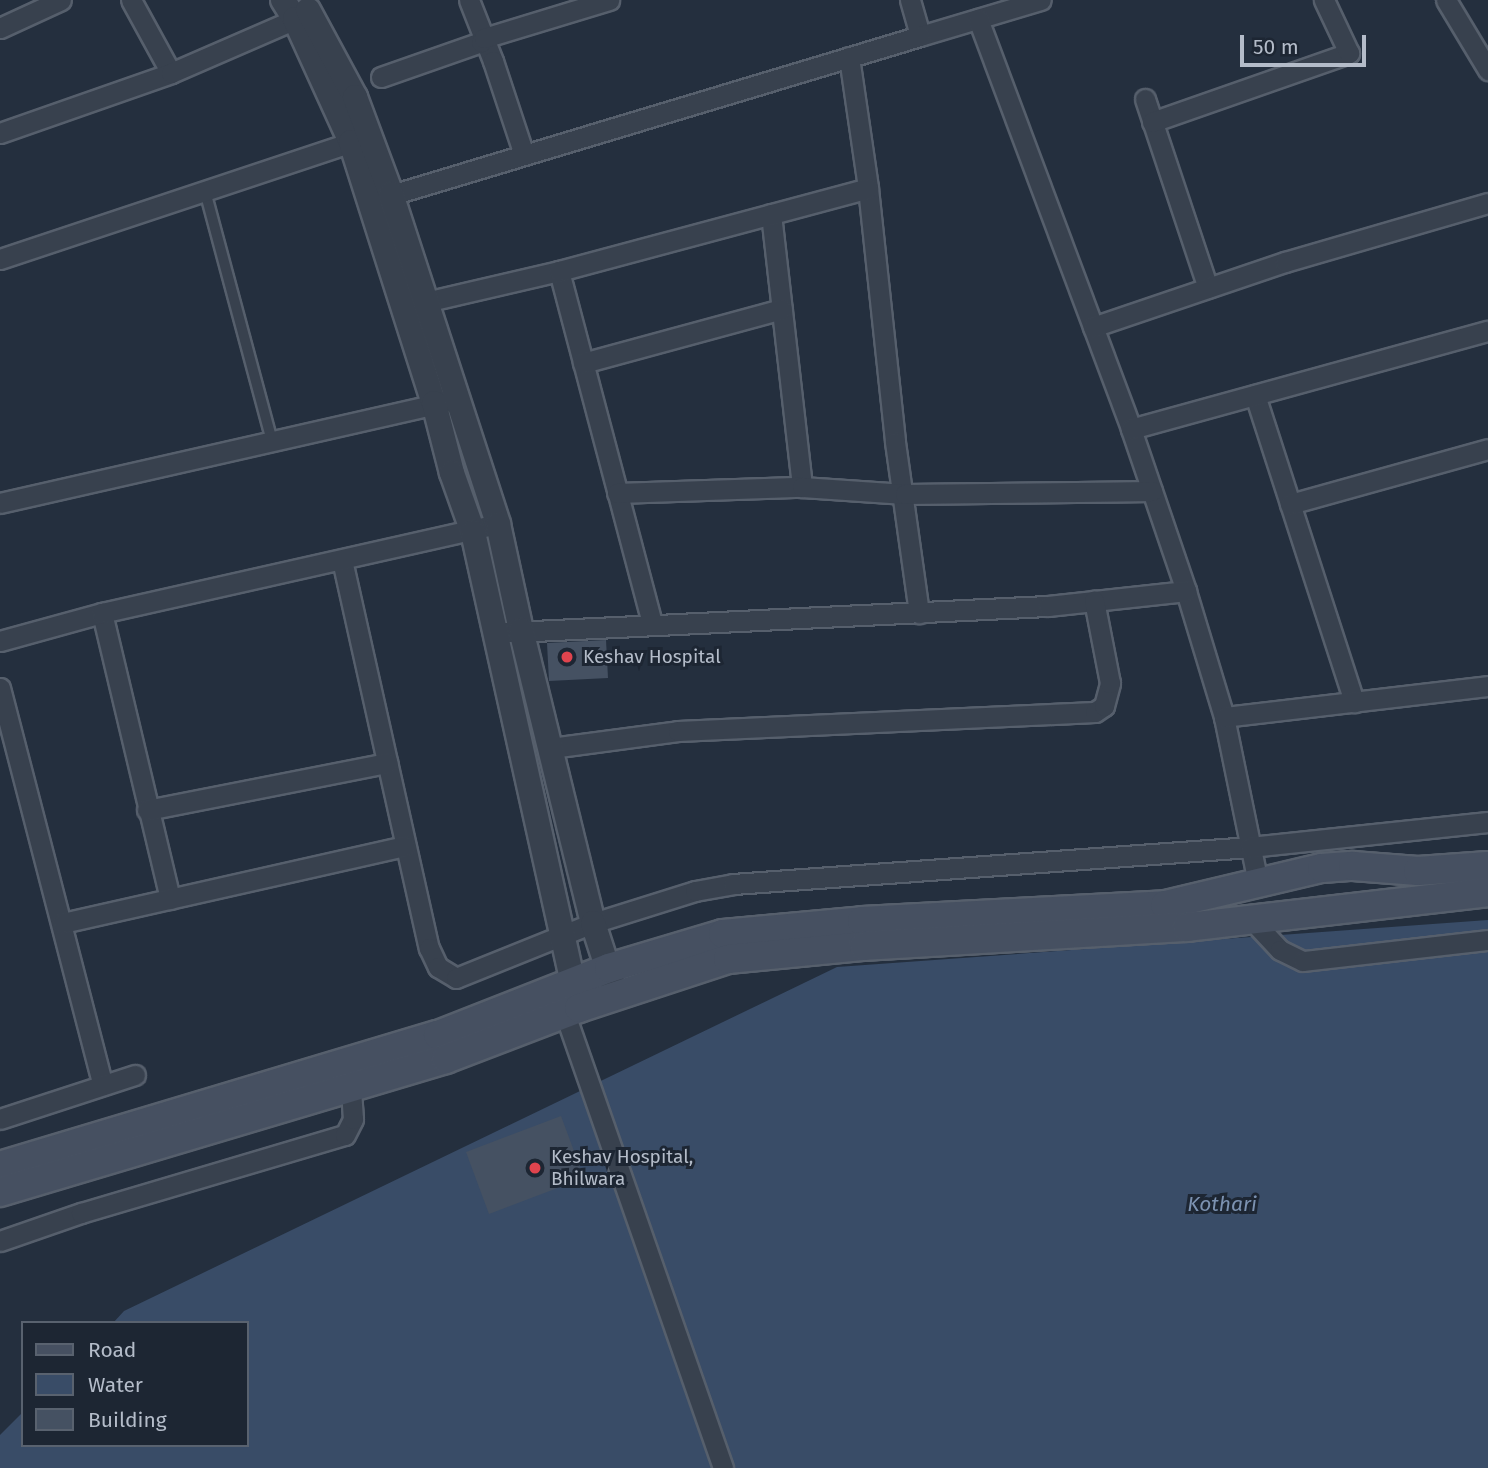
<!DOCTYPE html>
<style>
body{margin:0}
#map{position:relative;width:1488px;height:1468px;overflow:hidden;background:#242f3e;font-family:"Fira Sans",sans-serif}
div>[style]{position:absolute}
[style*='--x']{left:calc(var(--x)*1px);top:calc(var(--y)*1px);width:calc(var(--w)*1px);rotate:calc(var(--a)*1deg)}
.water>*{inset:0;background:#394c67}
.building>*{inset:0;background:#455162}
.roads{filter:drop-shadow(2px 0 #565f6c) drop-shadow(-2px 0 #565f6c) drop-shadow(0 2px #565f6c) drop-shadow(0 -2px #565f6c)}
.service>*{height:10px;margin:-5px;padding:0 5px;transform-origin:5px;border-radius:5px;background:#38414e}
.minor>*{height:19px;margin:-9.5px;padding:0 9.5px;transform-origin:9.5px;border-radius:9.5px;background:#38414e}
.tertiary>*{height:24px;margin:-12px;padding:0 12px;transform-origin:12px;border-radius:12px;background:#38414e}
.secondary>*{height:28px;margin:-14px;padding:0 14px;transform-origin:14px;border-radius:14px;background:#465061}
.dots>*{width:19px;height:19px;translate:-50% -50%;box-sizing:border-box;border:4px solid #1d2633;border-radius:50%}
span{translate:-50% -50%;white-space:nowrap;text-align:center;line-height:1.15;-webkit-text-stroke:6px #1d2633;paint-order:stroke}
.poi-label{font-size:19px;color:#b4bcc9}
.left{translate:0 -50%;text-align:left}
.water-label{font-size:21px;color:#7c92b1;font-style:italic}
.legend{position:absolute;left:21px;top:1321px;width:228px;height:126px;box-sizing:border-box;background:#1d2633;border:2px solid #59626f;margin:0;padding:9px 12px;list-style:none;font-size:21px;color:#b4bcc9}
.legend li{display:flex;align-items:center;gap:14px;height:35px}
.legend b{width:35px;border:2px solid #59626f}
.scale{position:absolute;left:1240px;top:35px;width:126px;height:32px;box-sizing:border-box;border:4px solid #b4bcc9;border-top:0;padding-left:9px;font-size:21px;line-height:24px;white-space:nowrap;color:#b4bcc9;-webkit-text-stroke:5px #1d2633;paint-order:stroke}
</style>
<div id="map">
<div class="water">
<i style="clip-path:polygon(1488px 920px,1488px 1468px,0 1468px,0 1435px,23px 1412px,23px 1445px,247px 1445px,247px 1323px,113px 1323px,124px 1311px,837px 967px)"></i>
</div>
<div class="building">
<i style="clip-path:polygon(606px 640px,608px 678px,549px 681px,547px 643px)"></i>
<i style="clip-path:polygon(561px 1116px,584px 1178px,489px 1214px,466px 1152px)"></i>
</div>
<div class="roads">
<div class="service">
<i style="--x:205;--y:191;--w:259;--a:75"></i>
</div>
<div class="minor">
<i style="--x:131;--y:0;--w:83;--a:61.3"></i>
<i style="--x:469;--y:0;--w:66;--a:68.5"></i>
<i style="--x:493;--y:61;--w:99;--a:71.7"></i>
<i style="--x:910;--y:0;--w:37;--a:74"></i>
<i style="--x:920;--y:36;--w:126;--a:-16.6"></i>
<i style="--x:1446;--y:0;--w:82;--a:59"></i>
<i style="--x:978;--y:19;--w:438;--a:69.5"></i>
<i style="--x:1131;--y:429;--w:171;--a:71.2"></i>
<i style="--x:1186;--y:591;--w:132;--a:73.2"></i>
<i style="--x:1224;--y:717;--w:169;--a:78.4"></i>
<i style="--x:0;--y:28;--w:67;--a:-24.7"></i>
<i style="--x:849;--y:57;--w:132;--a:81.7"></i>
<i style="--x:868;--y:188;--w:255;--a:83.9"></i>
<i style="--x:895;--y:442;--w:173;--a:82"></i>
<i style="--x:381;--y:77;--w:106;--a:-19.3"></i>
<i style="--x:481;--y:42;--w:5;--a:-53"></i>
<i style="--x:484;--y:38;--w:131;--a:-16.9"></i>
<i style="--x:1145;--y:99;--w:199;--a:71.6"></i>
<i style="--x:1152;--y:122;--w:209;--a:-19.3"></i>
<i style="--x:1349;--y:53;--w:59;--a:-115.3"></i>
<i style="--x:0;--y:133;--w:181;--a:-19.3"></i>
<i style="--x:171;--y:73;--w:135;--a:-23.5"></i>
<i style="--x:378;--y:199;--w:566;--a:-16.74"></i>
<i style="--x:771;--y:214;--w:275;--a:83.5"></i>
<i style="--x:0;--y:259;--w:370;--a:-18.4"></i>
<i style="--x:559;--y:271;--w:365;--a:75.2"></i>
<i style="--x:425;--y:302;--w:138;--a:-13"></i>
<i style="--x:559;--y:271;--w:320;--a:-15"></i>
<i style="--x:1093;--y:327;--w:203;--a:-18.7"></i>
<i style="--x:1285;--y:262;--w:211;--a:-16.2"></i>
<i style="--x:583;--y:363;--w:206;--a:-15.2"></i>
<i style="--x:1255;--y:395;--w:323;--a:72.1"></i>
<i style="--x:1131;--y:429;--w:370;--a:-15.4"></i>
<i style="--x:617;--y:493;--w:185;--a:-1.9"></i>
<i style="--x:802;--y:487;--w:103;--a:3.9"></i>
<i style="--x:905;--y:494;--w:247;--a:-0.7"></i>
<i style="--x:0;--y:503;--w:457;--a:-12.8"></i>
<i style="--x:1290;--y:504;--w:205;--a:-15.5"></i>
<i style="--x:342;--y:560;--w:398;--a:77.4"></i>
<i style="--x:429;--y:948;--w:21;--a:65"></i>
<i style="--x:438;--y:967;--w:21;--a:31"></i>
<i style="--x:456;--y:978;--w:148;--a:-21.9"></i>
<i style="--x:593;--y:923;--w:107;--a:-17.4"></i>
<i style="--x:695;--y:891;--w:39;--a:-10"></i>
<i style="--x:733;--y:884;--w:518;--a:-4.09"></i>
<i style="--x:1250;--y:847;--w:239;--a:-6"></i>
<i style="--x:102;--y:613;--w:294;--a:76.6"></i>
<i style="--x:493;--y:633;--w:556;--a:-2.79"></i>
<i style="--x:1048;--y:606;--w:139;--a:-6.2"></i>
<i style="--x:0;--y:641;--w:106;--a:-15.4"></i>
<i style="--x:102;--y:613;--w:406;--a:-12.7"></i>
<i style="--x:0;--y:688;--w:410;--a:75.5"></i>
<i style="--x:1224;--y:717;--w:266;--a:-6.7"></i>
<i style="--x:551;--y:748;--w:128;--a:-7.6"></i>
<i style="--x:678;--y:731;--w:417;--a:-2.6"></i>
<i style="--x:1095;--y:712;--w:11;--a:-34"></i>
<i style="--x:1104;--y:706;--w:24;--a:-75"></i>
<i style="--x:1110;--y:683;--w:84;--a:-101"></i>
<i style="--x:147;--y:810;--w:245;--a:-11.1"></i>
<i style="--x:1251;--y:919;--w:42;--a:46.9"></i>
<i style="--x:1280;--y:950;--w:25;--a:26"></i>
<i style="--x:1303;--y:961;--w:186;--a:-6.5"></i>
<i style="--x:63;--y:923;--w:351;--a:-12.7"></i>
<i style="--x:565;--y:1014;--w:481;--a:70.8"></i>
<i style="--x:0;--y:1119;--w:142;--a:-18.1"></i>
<i style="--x:0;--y:1241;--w:86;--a:-19.1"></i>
<i style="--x:81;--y:1213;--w:275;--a:-16.5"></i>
<i style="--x:345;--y:1135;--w:18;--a:-63"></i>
<i style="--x:353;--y:1119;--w:32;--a:-94"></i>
</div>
<div class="tertiary">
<i style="--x:283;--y:0;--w:22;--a:58"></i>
<i style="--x:295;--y:19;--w:135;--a:65.5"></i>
<i style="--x:351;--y:142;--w:274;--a:72.4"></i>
<i style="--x:434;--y:403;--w:72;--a:75.6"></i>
<i style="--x:452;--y:473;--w:63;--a:70.4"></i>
<i style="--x:473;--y:532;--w:480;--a:77.5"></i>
<i style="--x:308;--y:10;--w:99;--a:61.6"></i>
<i style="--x:355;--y:97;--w:103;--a:69.6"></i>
<i style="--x:391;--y:194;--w:347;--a:72"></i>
<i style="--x:498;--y:524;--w:108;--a:77.8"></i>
<i style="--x:521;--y:630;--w:302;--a:76.2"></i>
<i style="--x:593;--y:923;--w:68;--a:72.1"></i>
</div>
<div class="secondary">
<i style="--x:0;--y:1166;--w:457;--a:-16.7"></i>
<i style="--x:438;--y:1035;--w:184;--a:-21.4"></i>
<i style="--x:609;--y:968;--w:119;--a:-16.6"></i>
<i style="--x:723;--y:934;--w:140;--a:-5.3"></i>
<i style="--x:862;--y:921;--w:303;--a:-3"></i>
<i style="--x:1165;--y:905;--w:161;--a:-13.3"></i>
<i style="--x:1322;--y:868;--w:31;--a:-4"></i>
<i style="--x:1353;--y:866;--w:65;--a:4.4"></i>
<i style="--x:1418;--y:871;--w:70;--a:-4.1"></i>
<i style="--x:0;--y:1192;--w:465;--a:-16.6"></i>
<i style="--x:446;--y:1059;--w:142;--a:-21"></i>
<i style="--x:579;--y:1008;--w:157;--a:-18.2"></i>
<i style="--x:728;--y:959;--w:137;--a:-5.5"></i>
<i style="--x:864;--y:946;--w:324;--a:-3.4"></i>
<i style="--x:1187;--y:927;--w:303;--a:-6.6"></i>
</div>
</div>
<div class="dots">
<i style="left:567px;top:657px;background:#e0444e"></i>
<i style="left:535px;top:1168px;background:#e0444e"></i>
</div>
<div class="poi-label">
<span class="left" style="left:583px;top:657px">Keshav Hospital</span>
<span class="left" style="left:551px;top:1168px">Keshav Hospital,<br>Bhilwara</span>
</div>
<div class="water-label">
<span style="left:1222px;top:1204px">Kothari</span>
</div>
<ul class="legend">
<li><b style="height:9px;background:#465061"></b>Road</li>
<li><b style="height:19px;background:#394c67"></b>Water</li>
<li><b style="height:19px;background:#455162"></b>Building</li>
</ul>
<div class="scale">50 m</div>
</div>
